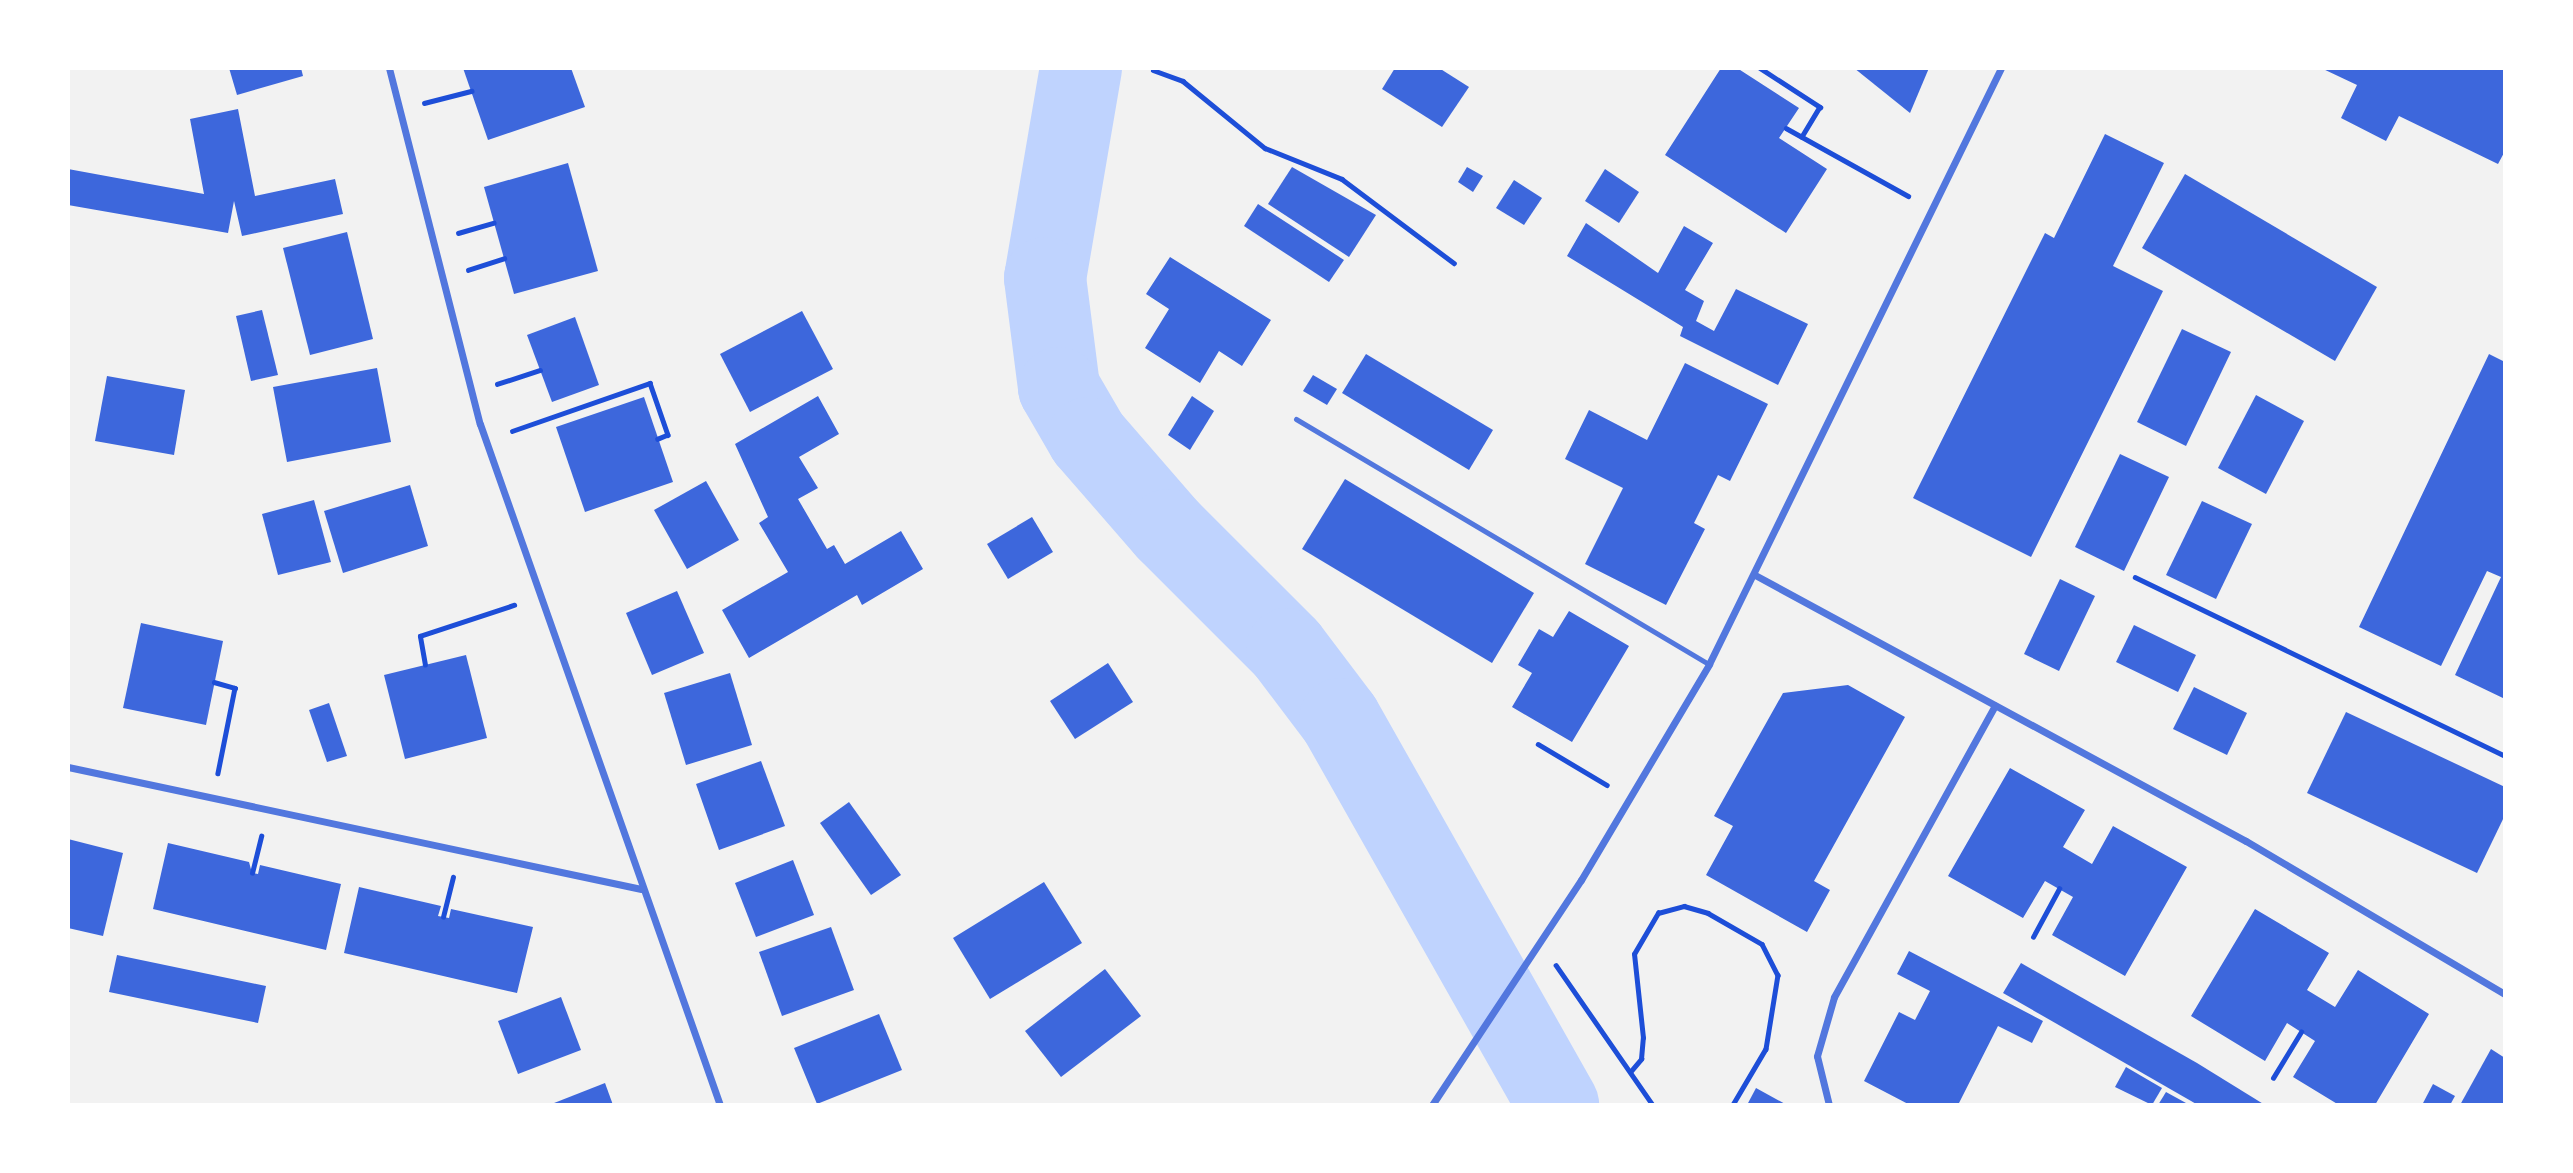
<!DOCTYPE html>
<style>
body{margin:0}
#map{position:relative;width:2573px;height:1173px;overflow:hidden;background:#f2f2f2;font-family:"Sofia Sans Condensed",sans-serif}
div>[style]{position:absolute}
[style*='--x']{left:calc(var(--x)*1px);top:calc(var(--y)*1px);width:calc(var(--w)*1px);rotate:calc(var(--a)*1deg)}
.river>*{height:82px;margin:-41px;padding:0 41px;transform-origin:41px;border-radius:41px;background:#bfd3fe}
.building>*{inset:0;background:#3d67dc}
.path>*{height:4.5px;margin:-2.25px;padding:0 2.25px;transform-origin:2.25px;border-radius:2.25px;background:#1d4ed8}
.service>*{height:5px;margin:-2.5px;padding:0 2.5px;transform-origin:2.5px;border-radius:2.5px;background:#5277de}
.minor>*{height:7px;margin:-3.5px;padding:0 3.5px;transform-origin:3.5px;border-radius:3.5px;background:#5277de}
span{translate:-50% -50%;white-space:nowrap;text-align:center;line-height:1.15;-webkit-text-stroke:6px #fff;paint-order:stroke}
.frame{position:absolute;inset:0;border:70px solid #fff;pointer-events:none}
</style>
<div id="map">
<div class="river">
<i style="--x:1081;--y:68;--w:213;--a:99.7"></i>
<i style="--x:1045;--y:278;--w:111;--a:82.7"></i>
<i style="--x:1059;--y:388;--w:58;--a:59.9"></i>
<i style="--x:1088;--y:438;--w:122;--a:49"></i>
<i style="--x:1168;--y:530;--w:168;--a:45"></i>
<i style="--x:1287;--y:649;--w:88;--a:52.9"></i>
<i style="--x:1340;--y:719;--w:443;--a:60.5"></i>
</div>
<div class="building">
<i style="clip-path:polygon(229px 68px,301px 68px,303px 76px,237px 95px)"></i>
<i style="clip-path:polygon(463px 68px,571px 68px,585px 107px,488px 140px)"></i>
<i style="clip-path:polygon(1395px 68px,1439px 68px,1469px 87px,1442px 127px,1382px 89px)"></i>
<i style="clip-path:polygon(1721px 68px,1737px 68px,1799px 108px,1779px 138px,1827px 169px,1786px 233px,1665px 155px)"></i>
<i style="clip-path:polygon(1854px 68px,1929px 68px,1910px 113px)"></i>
<i style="clip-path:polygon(2321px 68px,2505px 68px,2505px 151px,2498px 164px,2399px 116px,2386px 141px,2341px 118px,2357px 85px)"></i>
<i style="clip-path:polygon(238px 109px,255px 196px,335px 179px,343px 214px,242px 236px,234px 201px,228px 233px,68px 205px,68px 169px,204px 194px,190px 119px)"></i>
<i style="clip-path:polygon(2105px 134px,2164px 163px,2113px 266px,2163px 291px,2031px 557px,1913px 498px,2045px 233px,2054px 238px)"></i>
<i style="clip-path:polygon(568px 163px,598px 271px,514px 294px,484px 187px)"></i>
<i style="clip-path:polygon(1292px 167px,1376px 215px,1349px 257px,1268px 204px)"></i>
<i style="clip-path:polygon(1467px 167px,1483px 176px,1473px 192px,1458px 182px)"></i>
<i style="clip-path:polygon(1605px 169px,1639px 192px,1619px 223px,1585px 201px)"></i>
<i style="clip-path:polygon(2185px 174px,2377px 287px,2335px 361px,2142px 248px)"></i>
<i style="clip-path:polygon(1514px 180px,1542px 198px,1524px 225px,1496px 208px)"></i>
<i style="clip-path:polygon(1258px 204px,1344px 260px,1329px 282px,1244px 226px)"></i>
<i style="clip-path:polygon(1586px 223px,1658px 273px,1684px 226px,1713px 243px,1685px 290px,1704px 301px,1696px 321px,1714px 331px,1736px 289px,1808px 324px,1778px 385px,1680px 336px,1683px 327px,1567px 256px)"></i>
<i style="clip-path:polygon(347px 232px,373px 339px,310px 355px,283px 248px)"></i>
<i style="clip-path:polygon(1170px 257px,1271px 320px,1242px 366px,1219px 351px,1200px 383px,1145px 348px,1169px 309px,1146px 294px)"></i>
<i style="clip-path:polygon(262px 310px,278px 375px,251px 381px,236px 316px)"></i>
<i style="clip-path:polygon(802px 311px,833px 369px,750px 412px,720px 354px)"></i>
<i style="clip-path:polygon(575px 317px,599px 385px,552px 402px,527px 335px)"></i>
<i style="clip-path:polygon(2182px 329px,2231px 352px,2186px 446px,2137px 422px)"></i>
<i style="clip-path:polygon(1366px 354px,1493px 430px,1469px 470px,1342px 393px)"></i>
<i style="clip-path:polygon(2489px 354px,2505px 362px,2505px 699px,2455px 675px,2501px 577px,2487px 571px,2441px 666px,2359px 627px)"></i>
<i style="clip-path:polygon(1685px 363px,1768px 404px,1730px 481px,1718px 475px,1694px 523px,1705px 529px,1666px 605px,1585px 564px,1623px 488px,1565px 459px,1589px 410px,1647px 440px)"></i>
<i style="clip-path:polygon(377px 368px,391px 442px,287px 462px,273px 387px)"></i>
<i style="clip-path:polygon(1313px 375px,1337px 389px,1327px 405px,1303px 391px)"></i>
<i style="clip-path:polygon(107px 376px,185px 390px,174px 455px,95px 441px)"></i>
<i style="clip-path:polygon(2256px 395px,2304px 421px,2266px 494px,2218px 468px)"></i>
<i style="clip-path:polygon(818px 396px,839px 434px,799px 457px,818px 488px,798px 499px,827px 549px,834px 545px,845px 564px,901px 531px,923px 569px,862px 605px,857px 595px,749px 658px,722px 610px,788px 572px,759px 523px,768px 517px,735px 444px)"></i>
<i style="clip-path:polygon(1192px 396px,1214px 411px,1190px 450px,1168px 435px)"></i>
<i style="clip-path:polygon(644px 397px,673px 482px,585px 512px,556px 427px)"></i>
<i style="clip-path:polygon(2120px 454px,2169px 477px,2124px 571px,2075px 547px)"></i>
<i style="clip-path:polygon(1345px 479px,1534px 593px,1492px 663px,1302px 549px)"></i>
<i style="clip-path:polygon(706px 481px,739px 540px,687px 569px,654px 510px)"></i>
<i style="clip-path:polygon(410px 485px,428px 546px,343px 573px,324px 511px)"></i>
<i style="clip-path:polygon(314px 500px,331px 562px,278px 575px,262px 514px)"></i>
<i style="clip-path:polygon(2202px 501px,2252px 524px,2216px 599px,2166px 575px)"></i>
<i style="clip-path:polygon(1032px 517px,1053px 552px,1008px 579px,987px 544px)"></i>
<i style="clip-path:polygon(2060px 579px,2095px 596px,2059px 671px,2024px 654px)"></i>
<i style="clip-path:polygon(677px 591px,704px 653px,652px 675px,626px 613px)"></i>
<i style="clip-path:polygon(1569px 611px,1629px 646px,1572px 742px,1512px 707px,1532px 673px,1518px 665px,1539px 629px,1553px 637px)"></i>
<i style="clip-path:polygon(141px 623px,223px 641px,206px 725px,123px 708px)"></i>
<i style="clip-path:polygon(2134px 625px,2196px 655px,2178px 692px,2116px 662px)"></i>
<i style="clip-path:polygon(466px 655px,487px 738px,405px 759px,384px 675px)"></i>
<i style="clip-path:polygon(1108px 663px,1133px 702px,1075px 739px,1050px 701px)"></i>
<i style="clip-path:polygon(730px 673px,752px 745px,686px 765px,664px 693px)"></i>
<i style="clip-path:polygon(1848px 685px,1905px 717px,1814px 881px,1830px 890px,1807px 932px,1706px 875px,1733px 826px,1714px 816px,1783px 693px)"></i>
<i style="clip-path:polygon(2194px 687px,2247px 713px,2227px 755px,2173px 729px)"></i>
<i style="clip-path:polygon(329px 703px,347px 756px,327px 762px,309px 710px)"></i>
<i style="clip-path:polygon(2346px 712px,2505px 787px,2505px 815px,2477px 873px,2307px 793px)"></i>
<i style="clip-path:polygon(761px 761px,785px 826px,719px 850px,696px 784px)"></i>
<i style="clip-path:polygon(2010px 768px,2085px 810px,2063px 847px,2092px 864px,2113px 826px,2187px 867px,2125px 976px,2052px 935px,2073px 897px,2045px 881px,2023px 918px,1948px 876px)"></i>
<i style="clip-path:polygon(849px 802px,901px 875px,871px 895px,820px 823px)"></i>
<i style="clip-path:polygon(68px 839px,123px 853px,103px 936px,68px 928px)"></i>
<i style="clip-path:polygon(168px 843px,249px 862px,252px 873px,258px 874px,260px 865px,341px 884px,326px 950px,153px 909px)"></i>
<i style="clip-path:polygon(793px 860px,814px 915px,756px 937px,735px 883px)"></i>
<i style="clip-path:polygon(1044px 882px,1082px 943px,990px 999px,953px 938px)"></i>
<i style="clip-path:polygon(359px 887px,441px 906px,438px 916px,449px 918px,451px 909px,533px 927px,517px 993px,344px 953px)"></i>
<i style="clip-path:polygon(2255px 909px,2329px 953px,2307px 990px,2335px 1007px,2358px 970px,2429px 1014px,2375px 1105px,2339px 1105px,2293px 1077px,2315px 1041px,2287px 1023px,2265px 1061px,2191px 1016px)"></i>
<i style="clip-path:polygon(831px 927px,854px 990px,782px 1016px,759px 952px)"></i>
<i style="clip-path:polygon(1909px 951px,2043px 1021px,2032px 1043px,1998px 1026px,1958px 1105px,1910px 1105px,1864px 1081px,1899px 1012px,1915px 1020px,1930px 991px,1897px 974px)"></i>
<i style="clip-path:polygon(117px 955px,266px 986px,258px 1023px,109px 992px)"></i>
<i style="clip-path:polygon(2021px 963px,2197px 1063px,2265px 1105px,2198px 1105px,2003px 993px)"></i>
<i style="clip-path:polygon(1105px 969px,1141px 1016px,1061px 1077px,1025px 1031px)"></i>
<i style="clip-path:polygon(561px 997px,581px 1050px,518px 1074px,498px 1021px)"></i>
<i style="clip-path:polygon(879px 1014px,902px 1070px,817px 1104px,794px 1048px)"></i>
<i style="clip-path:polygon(2491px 1049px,2505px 1058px,2505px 1105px,2460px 1105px)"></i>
<i style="clip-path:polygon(2126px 1067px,2162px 1088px,2152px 1105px,2115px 1087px)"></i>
<i style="clip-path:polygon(605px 1083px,613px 1105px,549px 1105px)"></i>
<i style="clip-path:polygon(2433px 1084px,2455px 1096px,2450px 1105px,2422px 1105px)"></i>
<i style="clip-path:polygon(1756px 1088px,1787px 1105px,1747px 1105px)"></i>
<i style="clip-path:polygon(2166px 1092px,2186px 1103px,2185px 1105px,2158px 1105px)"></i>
</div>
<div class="path">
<i style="--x:1760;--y:68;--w:72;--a:33"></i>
<i style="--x:1820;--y:107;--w:35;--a:121"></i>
<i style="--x:1153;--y:70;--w:32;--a:20"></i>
<i style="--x:1183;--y:81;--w:106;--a:39.3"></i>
<i style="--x:1265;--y:148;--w:83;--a:21.9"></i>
<i style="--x:1342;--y:179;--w:140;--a:36.9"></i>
<i style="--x:424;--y:103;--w:49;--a:-14.3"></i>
<i style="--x:1786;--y:128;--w:140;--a:29.1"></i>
<i style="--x:458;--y:233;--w:37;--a:-16"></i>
<i style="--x:468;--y:270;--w:38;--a:-18"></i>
<i style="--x:497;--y:384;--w:45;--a:-18"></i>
<i style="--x:512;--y:431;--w:146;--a:-19.2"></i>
<i style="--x:650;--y:383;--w:55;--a:70.9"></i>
<i style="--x:668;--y:435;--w:11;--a:158"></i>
<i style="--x:2135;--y:577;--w:411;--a:25.8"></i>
<i style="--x:425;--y:665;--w:29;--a:-100"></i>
<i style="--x:420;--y:636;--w:99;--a:-18.3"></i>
<i style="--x:214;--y:682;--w:22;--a:16"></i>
<i style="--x:235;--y:688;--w:87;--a:101.3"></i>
<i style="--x:1538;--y:744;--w:80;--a:30.7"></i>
<i style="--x:252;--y:873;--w:38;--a:-76"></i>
<i style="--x:443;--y:917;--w:41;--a:-76"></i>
<i style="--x:2033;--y:937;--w:55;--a:-61.6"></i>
<i style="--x:1556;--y:965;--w:170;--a:55.3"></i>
<i style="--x:1631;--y:1071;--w:16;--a:-50"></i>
<i style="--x:1641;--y:1059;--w:21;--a:-85"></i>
<i style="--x:1643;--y:1038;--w:84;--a:-96.1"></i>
<i style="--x:1634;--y:954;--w:48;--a:-59.7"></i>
<i style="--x:1658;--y:913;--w:27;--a:-15"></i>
<i style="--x:1684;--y:906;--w:25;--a:16"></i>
<i style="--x:1708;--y:913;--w:62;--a:29.9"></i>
<i style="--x:1762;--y:944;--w:35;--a:63"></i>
<i style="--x:1778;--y:975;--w:75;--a:99.2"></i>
<i style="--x:1766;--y:1049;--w:65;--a:120.5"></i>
<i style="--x:2273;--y:1078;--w:54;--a:-58.7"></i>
</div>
<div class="service">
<i style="--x:1296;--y:419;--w:480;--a:30.7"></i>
</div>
<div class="minor">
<i style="--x:389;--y:68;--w:367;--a:75.7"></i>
<i style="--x:480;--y:424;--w:722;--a:70.59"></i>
<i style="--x:1755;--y:575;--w:558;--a:28.45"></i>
<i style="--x:2246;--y:841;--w:301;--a:30.6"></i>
<i style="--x:68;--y:767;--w:586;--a:12.02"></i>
<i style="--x:1432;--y:1105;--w:270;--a:-56.5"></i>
<i style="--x:1581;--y:880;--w:251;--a:-59.3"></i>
<i style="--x:1709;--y:664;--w:664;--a:-63.9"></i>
<i style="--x:1829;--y:1105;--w:50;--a:-103.8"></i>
<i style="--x:1817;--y:1056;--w:61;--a:-73.9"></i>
<i style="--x:1834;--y:997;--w:333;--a:-61.1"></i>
</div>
<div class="frame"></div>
</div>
